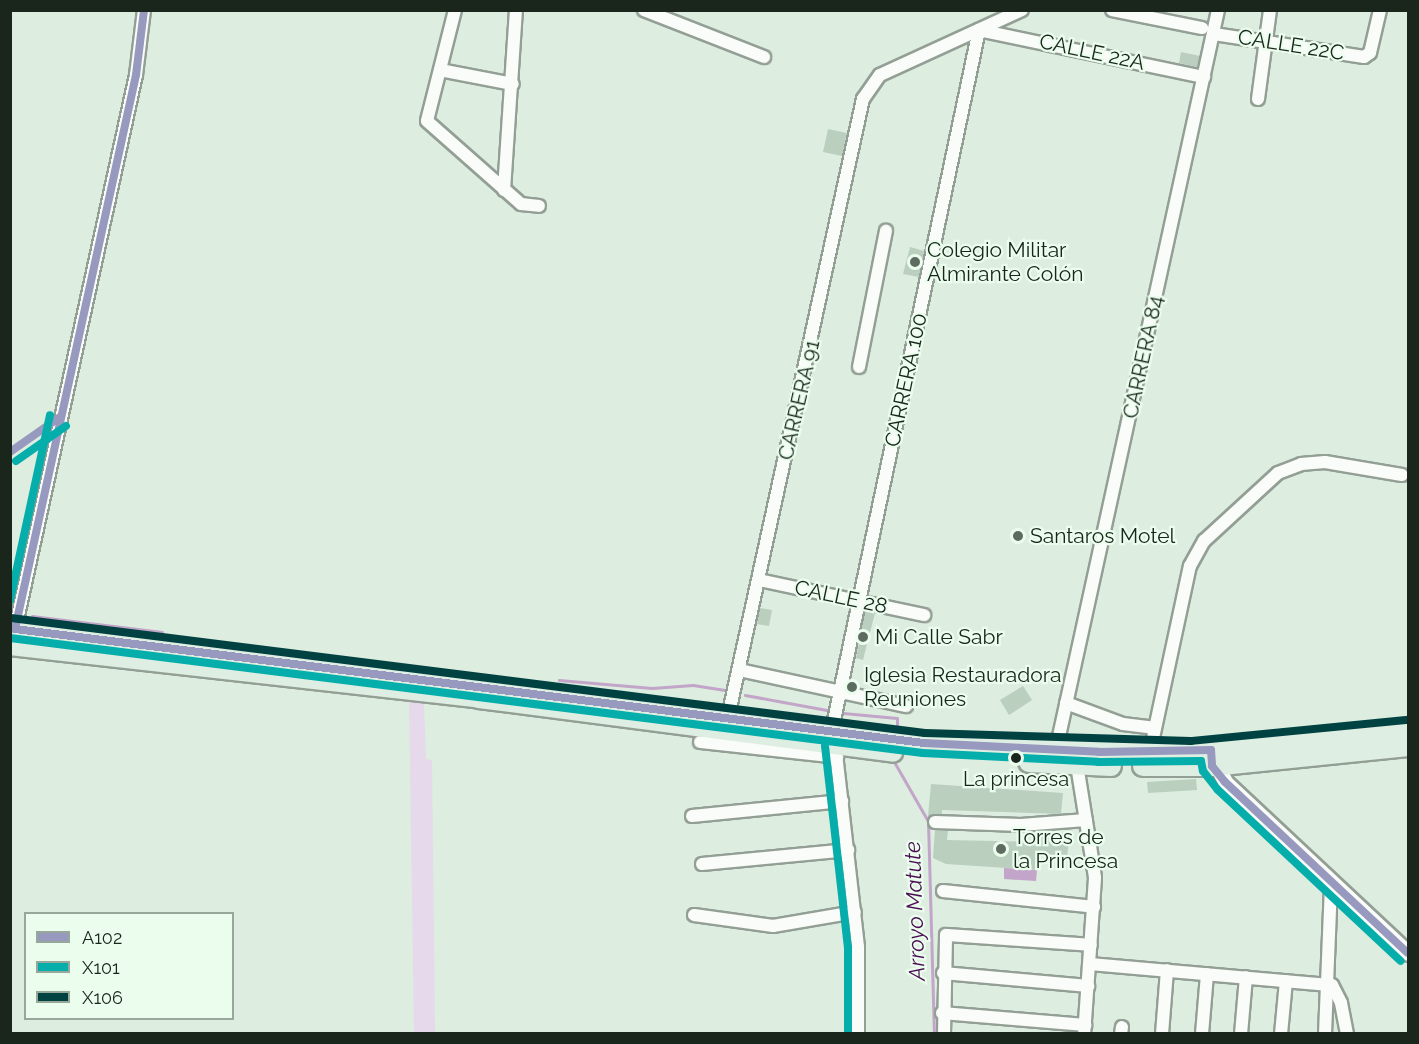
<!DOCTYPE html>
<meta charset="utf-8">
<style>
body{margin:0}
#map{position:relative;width:1419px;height:1044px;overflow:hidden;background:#ddeddf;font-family:Raleway,sans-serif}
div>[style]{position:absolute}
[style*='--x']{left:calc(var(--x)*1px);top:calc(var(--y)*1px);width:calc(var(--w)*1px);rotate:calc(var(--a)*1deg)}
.green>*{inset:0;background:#e6d9eb}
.water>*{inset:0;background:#c2a5c8}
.stream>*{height:3px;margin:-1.5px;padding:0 1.5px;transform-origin:1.5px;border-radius:1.5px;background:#c2a5c8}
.building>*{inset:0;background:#bbcfbf}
.roads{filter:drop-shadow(2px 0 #939f95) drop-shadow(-2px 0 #939f95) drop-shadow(0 2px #939f95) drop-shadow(0 -2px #939f95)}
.minor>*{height:12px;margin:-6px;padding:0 6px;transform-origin:6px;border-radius:6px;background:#fafcfa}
.tertiary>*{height:15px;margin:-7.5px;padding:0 7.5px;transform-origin:7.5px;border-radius:7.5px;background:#fafcfa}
.trunk>*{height:20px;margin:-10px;padding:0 10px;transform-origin:10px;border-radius:10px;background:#dfeee2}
.bus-1>*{height:8px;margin:-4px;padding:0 4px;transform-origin:4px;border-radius:4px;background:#9899be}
.bus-2>*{height:8px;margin:-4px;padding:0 4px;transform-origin:4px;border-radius:4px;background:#06aeab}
.bus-3>*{height:8px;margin:-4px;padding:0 4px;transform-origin:4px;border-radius:4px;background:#004242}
.dots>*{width:16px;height:16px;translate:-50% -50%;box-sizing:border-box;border:3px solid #ebfeee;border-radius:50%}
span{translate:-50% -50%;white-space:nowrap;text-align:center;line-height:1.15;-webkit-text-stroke:4.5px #ebfeee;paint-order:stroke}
.bus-label{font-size:20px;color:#1a251c}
.street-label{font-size:21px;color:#1a251c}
.poi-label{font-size:21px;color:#1a251c}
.left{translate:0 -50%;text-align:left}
.water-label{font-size:22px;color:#4b0d54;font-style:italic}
.frame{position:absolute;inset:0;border:12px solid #1a251c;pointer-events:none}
.legend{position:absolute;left:24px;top:912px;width:210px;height:108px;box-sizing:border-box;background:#ebfeee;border:2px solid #97a79a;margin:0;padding:8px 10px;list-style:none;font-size:18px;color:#1a251c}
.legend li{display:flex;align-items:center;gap:12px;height:30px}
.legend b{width:30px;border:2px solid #97a79a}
</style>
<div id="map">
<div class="green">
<i style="clip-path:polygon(409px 698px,424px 704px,426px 759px,432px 760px,435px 1033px,414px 1033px)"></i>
</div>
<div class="water">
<i style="clip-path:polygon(1004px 868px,1037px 870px,1036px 881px,1004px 879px)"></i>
</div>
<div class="stream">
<i style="--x:32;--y:616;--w:131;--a:7"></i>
<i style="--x:178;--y:638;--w:25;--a:11"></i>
<i style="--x:391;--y:666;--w:34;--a:7"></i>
<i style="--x:559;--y:680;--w:93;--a:4.9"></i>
<i style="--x:652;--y:688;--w:41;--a:-4.2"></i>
<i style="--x:693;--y:685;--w:37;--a:9"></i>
<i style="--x:745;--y:695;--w:83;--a:10.4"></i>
<i style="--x:843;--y:713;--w:54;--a:5.3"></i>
<i style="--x:897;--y:718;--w:9;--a:90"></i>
<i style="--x:893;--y:760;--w:70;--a:60.2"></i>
<i style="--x:928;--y:821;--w:213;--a:88.4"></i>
</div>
<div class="building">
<i style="clip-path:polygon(1181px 52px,1200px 56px,1197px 67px,1179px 63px)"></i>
<i style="clip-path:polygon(828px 129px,847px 133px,842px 156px,823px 152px)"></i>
<i style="clip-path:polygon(910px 247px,924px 251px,919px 277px,903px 274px)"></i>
<i style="clip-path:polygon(760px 608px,772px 610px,769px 626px,757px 624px)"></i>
<i style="clip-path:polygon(865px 611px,875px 613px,863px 660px,856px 658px)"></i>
<i style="clip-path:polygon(1023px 686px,1032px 700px,1009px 715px,1000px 700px)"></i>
<i style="clip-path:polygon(1196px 779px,1197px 790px,1148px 793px,1147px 782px)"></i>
<i style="clip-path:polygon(931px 784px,1063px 793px,1061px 814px,942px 810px,942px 814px,928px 816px)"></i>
<i style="clip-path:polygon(935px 830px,948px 831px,947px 840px,1036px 842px,1038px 832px,1070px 833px,1067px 857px,1038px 856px,1037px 870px,946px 864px,933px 858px)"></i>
</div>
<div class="roads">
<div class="minor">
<i style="--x:455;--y:10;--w:114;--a:104.2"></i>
<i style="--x:427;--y:121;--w:125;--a:41.4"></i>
<i style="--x:521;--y:204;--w:18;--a:6"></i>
<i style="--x:644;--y:10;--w:129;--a:21.4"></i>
<i style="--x:1112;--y:10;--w:92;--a:11.3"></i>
<i style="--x:1214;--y:34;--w:152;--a:8.7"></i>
<i style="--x:1364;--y:57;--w:7;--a:-34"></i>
<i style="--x:1370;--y:53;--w:44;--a:-76.9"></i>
<i style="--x:440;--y:70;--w:74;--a:10.9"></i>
<i style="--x:1258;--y:99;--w:90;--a:-82.3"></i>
<i style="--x:504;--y:190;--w:180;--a:-86.2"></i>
<i style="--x:859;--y:367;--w:139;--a:-78.8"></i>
<i style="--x:759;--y:580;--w:169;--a:12"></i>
<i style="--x:14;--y:634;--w:572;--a:-77.69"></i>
<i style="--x:136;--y:75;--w:65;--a:-83"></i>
<i style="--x:739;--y:670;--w:171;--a:12.2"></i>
<i style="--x:1066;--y:703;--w:61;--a:20.2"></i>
<i style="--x:1123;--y:724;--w:31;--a:7"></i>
<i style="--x:728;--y:717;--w:633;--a:-77.68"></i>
<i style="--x:863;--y:99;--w:29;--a:-55"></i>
<i style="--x:880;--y:75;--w:156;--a:-24.6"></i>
<i style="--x:832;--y:730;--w:715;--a:-78.14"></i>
<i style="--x:979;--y:30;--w:230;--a:11.8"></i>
<i style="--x:700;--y:742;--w:138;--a:6.2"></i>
<i style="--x:835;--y:745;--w:203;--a:83.5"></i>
<i style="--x:858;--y:947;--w:87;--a:90"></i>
<i style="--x:1056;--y:750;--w:758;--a:-77.65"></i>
<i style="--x:1150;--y:752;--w:190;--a:-77.9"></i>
<i style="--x:1190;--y:566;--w:29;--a:-61"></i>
<i style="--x:1204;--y:541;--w:100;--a:-42.6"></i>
<i style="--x:1278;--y:473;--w:25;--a:-21"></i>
<i style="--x:1301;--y:464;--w:24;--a:-5"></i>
<i style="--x:1325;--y:462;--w:78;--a:9.6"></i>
<i style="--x:1077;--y:765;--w:114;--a:80.9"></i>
<i style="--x:1095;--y:878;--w:156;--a:94"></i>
<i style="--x:692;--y:816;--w:151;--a:-5.7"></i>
<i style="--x:935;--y:822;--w:86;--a:2"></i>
<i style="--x:1021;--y:825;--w:65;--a:-4.4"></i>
<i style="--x:702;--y:864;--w:147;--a:-5.5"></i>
<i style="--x:943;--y:891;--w:152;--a:6"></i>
<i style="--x:694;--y:915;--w:80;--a:7.9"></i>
<i style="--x:773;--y:926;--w:83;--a:-9.7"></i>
<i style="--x:1090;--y:964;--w:243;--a:5"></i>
<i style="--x:1332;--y:985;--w:20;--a:63"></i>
<i style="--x:1341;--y:1003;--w:32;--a:79"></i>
<i style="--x:943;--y:973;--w:146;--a:5.1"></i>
<i style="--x:942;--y:1013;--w:144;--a:4.8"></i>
<i style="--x:944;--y:1034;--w:99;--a:-88.8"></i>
<i style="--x:946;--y:935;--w:145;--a:3.9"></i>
<i style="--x:1121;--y:1034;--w:7;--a:-82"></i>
<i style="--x:1162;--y:1034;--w:64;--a:-85.5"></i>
<i style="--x:1202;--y:1034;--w:60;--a:-85.2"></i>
<i style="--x:1241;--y:1034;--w:57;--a:-85"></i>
<i style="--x:1281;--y:1034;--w:53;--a:-84.6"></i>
<i style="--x:1325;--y:1034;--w:152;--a:-87.7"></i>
</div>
<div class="tertiary">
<i style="--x:1212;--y:756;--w:29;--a:63"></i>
<i style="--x:1225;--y:782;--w:250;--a:43.1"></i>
</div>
<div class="trunk">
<i style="--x:10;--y:628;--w:921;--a:7.17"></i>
<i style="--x:924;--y:743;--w:267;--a:1.9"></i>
<i style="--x:1191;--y:752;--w:218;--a:-5.8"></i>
<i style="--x:10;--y:645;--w:472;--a:6.4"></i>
<i style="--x:479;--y:698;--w:417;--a:7.4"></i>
<i style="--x:1029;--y:762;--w:82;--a:2.8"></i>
<i style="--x:1143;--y:766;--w:69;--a:0"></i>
<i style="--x:1212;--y:766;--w:197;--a:-5.8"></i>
</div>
</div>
<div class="bus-1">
<i style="--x:144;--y:10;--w:65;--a:97"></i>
<i style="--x:136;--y:75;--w:567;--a:102.32"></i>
<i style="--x:15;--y:629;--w:916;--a:7.15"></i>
<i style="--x:924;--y:743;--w:175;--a:2.9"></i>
<i style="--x:1099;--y:752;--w:112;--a:-1"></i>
<i style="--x:1211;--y:750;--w:16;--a:86"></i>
<i style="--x:1212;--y:766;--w:21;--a:51"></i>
<i style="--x:1225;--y:782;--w:250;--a:43.1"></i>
<i style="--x:10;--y:452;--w:61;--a:-35"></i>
</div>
<div class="bus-2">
<i style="--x:16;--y:461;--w:61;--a:-35"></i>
<i style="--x:10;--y:600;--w:189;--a:-77.8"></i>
<i style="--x:10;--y:638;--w:920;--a:7.18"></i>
<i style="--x:923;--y:753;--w:175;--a:2.9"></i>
<i style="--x:1098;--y:762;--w:103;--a:-0.6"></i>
<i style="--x:1201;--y:761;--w:10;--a:79"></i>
<i style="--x:1203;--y:771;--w:24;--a:52"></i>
<i style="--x:1218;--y:790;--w:250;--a:43.1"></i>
<i style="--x:825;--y:746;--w:203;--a:83.5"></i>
<i style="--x:848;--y:948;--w:86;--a:90"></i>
</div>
<div class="bus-3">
<i style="--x:11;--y:618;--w:921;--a:7.17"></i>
<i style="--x:925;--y:733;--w:266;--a:1.7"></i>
<i style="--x:1191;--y:741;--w:217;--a:-5.6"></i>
</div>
<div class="dots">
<i style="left:915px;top:262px;background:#5e6b60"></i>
<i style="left:1018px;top:536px;background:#5e6b60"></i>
<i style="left:863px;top:637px;background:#5e6b60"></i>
<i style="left:852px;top:687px;background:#5e6b60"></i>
<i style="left:1016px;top:758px;background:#1a251c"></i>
<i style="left:1001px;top:849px;background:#5e6b60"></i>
</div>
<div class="bus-label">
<span style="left:1016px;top:779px">La princesa</span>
</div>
<div class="street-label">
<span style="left:1291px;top:45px;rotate:9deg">CALLE 22C</span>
<span style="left:1092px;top:52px;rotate:12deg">CALLE 22A</span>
<span style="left:1143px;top:357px;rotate:-78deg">CARRERA 84</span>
<span style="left:906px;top:380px;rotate:-78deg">CARRERA 100</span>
<span style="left:799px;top:400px;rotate:-77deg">CARRERA 91</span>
<span style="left:841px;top:597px;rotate:12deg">CALLE 28</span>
</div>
<div class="poi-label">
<span class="left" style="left:927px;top:262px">Colegio Militar<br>Almirante Colón</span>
<span class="left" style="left:1030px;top:536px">Santaros Motel</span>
<span class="left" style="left:875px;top:637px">Mi Calle Sabr</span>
<span class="left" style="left:864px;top:687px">Iglesia Restauradora<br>Reuniones</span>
<span class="left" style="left:1013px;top:849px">Torres de<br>la Princesa</span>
</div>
<div class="water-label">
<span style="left:915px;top:911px;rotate:-92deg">Arroyo Matute</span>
</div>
<div class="frame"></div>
<ul class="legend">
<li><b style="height:8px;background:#9899be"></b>A102</li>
<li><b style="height:8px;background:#06aeab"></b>X101</li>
<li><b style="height:8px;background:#004242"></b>X106</li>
</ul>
</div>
